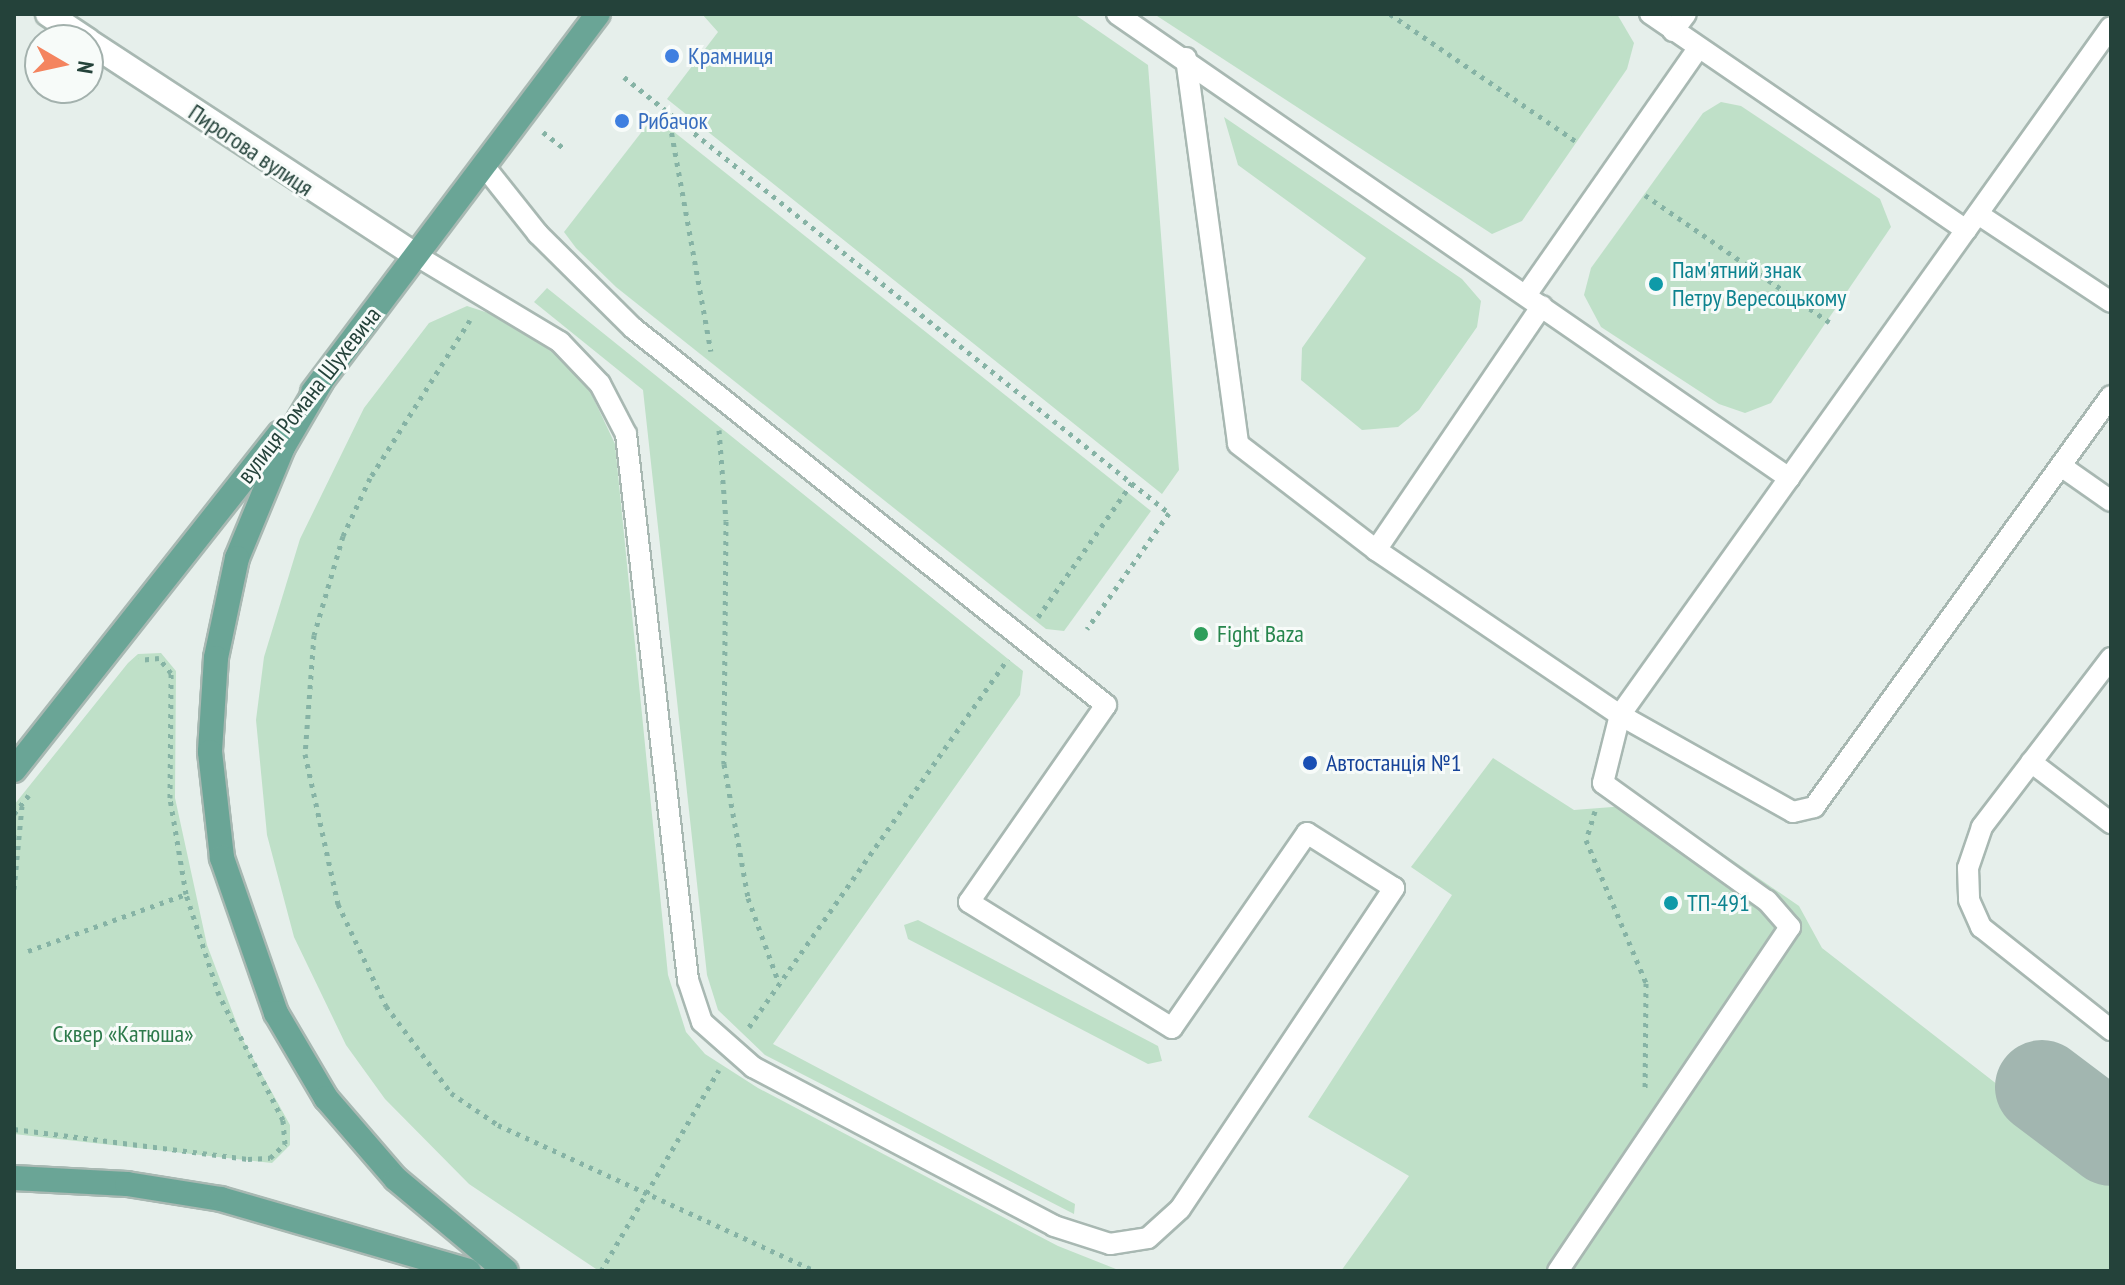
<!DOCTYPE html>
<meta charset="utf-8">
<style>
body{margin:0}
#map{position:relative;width:2125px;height:1285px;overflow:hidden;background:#e6efeb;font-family:"PT Sans Narrow",sans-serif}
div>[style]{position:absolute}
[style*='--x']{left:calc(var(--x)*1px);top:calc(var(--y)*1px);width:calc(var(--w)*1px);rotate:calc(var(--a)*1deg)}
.green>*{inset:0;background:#bfe0c8}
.taxiway>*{height:94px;margin:-47px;padding:0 47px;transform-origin:47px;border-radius:47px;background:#a2b6b0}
.path>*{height:5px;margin-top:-2.5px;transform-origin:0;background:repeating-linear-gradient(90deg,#86b3a5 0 4px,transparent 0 10px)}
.roads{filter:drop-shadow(2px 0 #a8b8b2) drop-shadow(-2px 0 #a8b8b2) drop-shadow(0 2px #a8b8b2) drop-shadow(0 -2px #a8b8b2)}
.lane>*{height:20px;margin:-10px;padding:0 10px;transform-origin:10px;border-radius:10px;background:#fff}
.street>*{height:24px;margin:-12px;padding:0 12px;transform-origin:12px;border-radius:12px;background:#fff}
.primary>*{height:24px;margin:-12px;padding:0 12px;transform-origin:12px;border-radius:12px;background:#6aa596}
.dots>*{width:22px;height:22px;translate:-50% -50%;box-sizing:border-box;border:4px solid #f7fbf9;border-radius:50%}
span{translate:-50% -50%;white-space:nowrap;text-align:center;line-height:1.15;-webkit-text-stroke:6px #f7fbf9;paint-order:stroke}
.shop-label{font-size:24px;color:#366cbe}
.left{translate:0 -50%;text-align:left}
.street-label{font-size:24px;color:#24423a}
.culture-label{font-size:24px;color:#0d838f}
.leisure-label{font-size:24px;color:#27864d}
.transit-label{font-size:24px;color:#164399}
.park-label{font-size:24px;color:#2d7a4b}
.frame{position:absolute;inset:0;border:16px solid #24423a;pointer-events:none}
.north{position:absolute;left:24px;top:24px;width:80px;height:80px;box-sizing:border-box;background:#f7fbf9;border:2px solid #a3b1ad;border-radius:50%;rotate:99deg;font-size:22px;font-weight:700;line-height:32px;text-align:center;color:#24423a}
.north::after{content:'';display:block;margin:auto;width:28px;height:36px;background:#f4845f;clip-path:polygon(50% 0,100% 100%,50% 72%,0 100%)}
</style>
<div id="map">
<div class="green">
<i style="clip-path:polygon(702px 14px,1074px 14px,1148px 65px,1179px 470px,1162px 494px,667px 99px,718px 32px)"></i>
<i style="clip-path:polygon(1154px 14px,1617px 14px,1634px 43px,1627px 69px,1522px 221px,1492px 234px)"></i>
<i style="clip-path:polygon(1721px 102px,1741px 106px,1880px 199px,1891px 227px,1771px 403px,1745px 413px,1719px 404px,1601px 327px,1584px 295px,1591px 268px,1703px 113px)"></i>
<i style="clip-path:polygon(654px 116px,1151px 511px,1064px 631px,1046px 629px,616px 287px,576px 248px,564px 232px)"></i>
<i style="clip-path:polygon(1224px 117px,1462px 279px,1481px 301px,1477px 327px,1419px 410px,1398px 427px,1362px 430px,1301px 380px,1302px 348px,1366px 258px,1238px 165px)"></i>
<i style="clip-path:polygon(547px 288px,1023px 671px,1020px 695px,773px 1044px,1075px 1204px,1074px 1214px,765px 1055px,718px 1010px,707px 975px,643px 390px,534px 302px)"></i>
<i style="clip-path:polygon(467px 306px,510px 320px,565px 362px,591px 393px,615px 444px,668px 975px,686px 1032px,705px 1054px,758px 1088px,1058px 1246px,1121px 1271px,599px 1271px,469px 1184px,385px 1099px,346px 1045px,294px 937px,267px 835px,256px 720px,264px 657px,300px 539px,364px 408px,429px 323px)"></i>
<i style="clip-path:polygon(161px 653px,176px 671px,175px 798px,207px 945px,243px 1040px,290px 1125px,290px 1145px,272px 1163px,14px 1134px,14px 805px,128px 663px,138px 654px)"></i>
<i style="clip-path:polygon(1493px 758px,1574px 810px,1651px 804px,1799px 906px,1822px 948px,2111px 1173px,2111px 1271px,1341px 1271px,1409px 1176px,1308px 1117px,1452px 895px,1411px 867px)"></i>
<i style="clip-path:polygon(918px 920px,1158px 1046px,1162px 1061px,1148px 1064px,908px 939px,904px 925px)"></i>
</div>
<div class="taxiway">
<i style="--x:2042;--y:1087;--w:86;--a:37"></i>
</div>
<div class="path">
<i style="--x:1390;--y:14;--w:227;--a:34.4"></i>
<i style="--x:624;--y:77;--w:698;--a:38.66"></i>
<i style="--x:1169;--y:513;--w:142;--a:125.3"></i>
<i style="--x:668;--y:113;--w:242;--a:79.8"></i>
<i style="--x:543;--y:132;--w:29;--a:38"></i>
<i style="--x:1645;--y:195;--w:224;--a:34.6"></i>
<i style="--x:470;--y:320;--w:187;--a:122.3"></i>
<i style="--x:370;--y:478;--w:64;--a:115"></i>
<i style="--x:343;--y:536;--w:103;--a:106.3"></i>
<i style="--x:314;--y:635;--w:119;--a:94.3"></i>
<i style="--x:305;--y:754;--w:154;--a:77.6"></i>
<i style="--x:338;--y:904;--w:113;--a:64.8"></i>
<i style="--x:386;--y:1006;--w:109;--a:53.2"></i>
<i style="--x:451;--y:1093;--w:57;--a:34.2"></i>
<i style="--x:498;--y:1125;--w:350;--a:24.7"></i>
<i style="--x:719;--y:430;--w:91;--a:85.6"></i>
<i style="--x:726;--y:521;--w:243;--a:90.5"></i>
<i style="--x:724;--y:764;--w:136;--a:79.8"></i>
<i style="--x:748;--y:898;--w:90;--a:70"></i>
<i style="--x:1038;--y:617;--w:164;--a:-55"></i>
<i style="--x:1595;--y:811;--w:30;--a:107"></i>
<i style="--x:1586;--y:840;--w:155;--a:67.2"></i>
<i style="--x:1646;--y:983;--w:108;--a:90.5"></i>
<i style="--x:14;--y:814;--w:24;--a:-52"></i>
<i style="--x:14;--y:889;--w:83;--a:-84.5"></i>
<i style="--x:28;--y:951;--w:168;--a:-19.8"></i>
<i style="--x:749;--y:1027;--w:450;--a:-54.9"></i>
<i style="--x:14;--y:1129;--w:236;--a:7.3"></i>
<i style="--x:248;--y:1159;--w:22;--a:-3"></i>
<i style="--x:270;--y:1158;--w:21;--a:-43"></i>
<i style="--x:285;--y:1144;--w:24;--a:-95"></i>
<i style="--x:283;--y:1120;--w:140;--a:-117.1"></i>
<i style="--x:219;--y:995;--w:106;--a:-108.1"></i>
<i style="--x:186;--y:894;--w:97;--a:-99.5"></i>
<i style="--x:170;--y:798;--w:125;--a:-89.5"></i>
<i style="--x:171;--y:673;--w:19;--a:-129"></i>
<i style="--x:159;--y:658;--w:20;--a:174"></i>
<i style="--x:601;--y:1271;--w:233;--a:-59.6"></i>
</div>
<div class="roads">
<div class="lane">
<i style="--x:1117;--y:14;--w:817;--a:34.62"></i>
<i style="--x:1789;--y:478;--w:305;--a:-54.5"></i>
<i style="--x:1966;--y:230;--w:383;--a:-145.6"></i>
<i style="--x:1673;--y:31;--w:21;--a:-53"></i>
<i style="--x:1186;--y:58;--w:389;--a:82.3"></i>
<i style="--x:1238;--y:444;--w:174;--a:37.5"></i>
<i style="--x:1376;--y:550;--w:295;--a:-55.8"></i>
<i style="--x:1978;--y:214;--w:159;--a:33.5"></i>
<i style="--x:1966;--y:230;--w:249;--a:-54.5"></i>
<i style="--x:417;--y:256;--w:167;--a:31"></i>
<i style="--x:560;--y:342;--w:58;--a:46.4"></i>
<i style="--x:600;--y:384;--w:56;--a:62.5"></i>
<i style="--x:626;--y:434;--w:550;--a:83.52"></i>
<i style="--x:688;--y:980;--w:44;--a:71.6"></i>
<i style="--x:702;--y:1022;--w:68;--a:41.4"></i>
<i style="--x:753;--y:1067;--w:340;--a:27.8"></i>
<i style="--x:1054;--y:1226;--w:59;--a:17.8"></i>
<i style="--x:1110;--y:1244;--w:38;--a:-9"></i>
<i style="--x:1148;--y:1238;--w:43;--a:-42.2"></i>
<i style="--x:1180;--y:1209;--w:386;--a:-56.3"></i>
<i style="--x:1394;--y:888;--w:103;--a:-147.7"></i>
<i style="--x:1307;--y:833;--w:237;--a:124.7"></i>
<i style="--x:1172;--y:1028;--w:239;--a:-148.2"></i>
<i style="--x:969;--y:902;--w:240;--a:-55.2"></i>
<i style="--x:1106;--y:705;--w:605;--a:-141.44"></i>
<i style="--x:633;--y:328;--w:134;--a:-135.3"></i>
<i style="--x:538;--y:234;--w:87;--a:-128.5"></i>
<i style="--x:1526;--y:295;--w:301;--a:-55.1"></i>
<i style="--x:2061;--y:466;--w:61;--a:35"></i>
<i style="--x:1376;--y:550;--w:295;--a:34.1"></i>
<i style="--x:1620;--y:715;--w:291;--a:-54.5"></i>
<i style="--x:2111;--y:658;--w:213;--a:127.4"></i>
<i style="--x:1982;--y:827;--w:43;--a:108.9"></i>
<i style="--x:1968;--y:868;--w:32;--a:88"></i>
<i style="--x:1969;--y:900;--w:30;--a:66"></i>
<i style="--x:1981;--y:927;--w:166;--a:38.4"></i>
<i style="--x:2031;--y:762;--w:101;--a:37.3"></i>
<i style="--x:1558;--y:1271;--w:415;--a:-56"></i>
<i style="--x:1790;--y:927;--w:35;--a:-131"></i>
<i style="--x:1767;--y:901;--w:202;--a:-144.3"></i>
<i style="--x:1603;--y:783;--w:70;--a:-76"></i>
<i style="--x:1620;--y:715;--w:198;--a:29.3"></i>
<i style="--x:1793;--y:812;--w:22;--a:-13"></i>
<i style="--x:1814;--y:807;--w:507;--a:-54.15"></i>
</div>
<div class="street">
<i style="--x:48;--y:14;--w:47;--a:33.7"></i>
<i style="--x:88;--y:41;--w:393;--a:33.2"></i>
</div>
<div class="primary">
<i style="--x:321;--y:382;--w:75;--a:120.3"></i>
<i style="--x:283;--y:447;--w:120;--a:112.5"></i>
<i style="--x:237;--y:558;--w:102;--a:101.9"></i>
<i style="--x:216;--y:658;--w:94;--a:93.7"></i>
<i style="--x:210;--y:752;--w:107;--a:83.5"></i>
<i style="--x:222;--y:858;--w:164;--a:70.8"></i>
<i style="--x:276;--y:1013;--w:99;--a:59.5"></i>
<i style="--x:326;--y:1098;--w:107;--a:49.2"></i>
<i style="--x:396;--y:1179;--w:143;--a:39.9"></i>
<i style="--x:313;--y:392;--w:473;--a:-53"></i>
<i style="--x:14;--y:770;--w:429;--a:-51.7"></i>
<i style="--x:14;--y:1178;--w:113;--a:3"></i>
<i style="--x:127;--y:1184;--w:95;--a:9.1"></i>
<i style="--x:221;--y:1199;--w:258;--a:16.2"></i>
</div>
</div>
<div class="dots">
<i style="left:672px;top:56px;background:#3f7fe0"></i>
<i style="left:622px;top:121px;background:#3f7fe0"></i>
<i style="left:1656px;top:284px;background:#0f9aa8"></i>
<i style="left:1201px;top:634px;background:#2e9e5b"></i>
<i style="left:1310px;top:763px;background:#1a4fb4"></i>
<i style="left:1671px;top:903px;background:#0f9aa8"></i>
</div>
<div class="shop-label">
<span class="left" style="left:688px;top:56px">Крамниця</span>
<span class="left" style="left:638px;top:121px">Рибачок</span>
</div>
<div class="street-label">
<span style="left:251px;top:150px;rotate:34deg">Пирогова вулиця</span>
<span style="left:309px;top:395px;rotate:-52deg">вулиця Романа Шухевича</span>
</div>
<div class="culture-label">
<span class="left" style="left:1672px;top:284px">Пам'ятний знак<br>Петру Вересоцькому</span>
<span class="left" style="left:1687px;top:903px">ТП-491</span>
</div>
<div class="leisure-label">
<span class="left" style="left:1217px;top:634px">Fight Baza</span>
</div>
<div class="transit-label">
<span class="left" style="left:1326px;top:763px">Автостанція №1</span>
</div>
<div class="park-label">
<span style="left:123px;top:1034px">Сквер «Катюша»</span>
</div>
<div class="frame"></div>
<div class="north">N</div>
</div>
